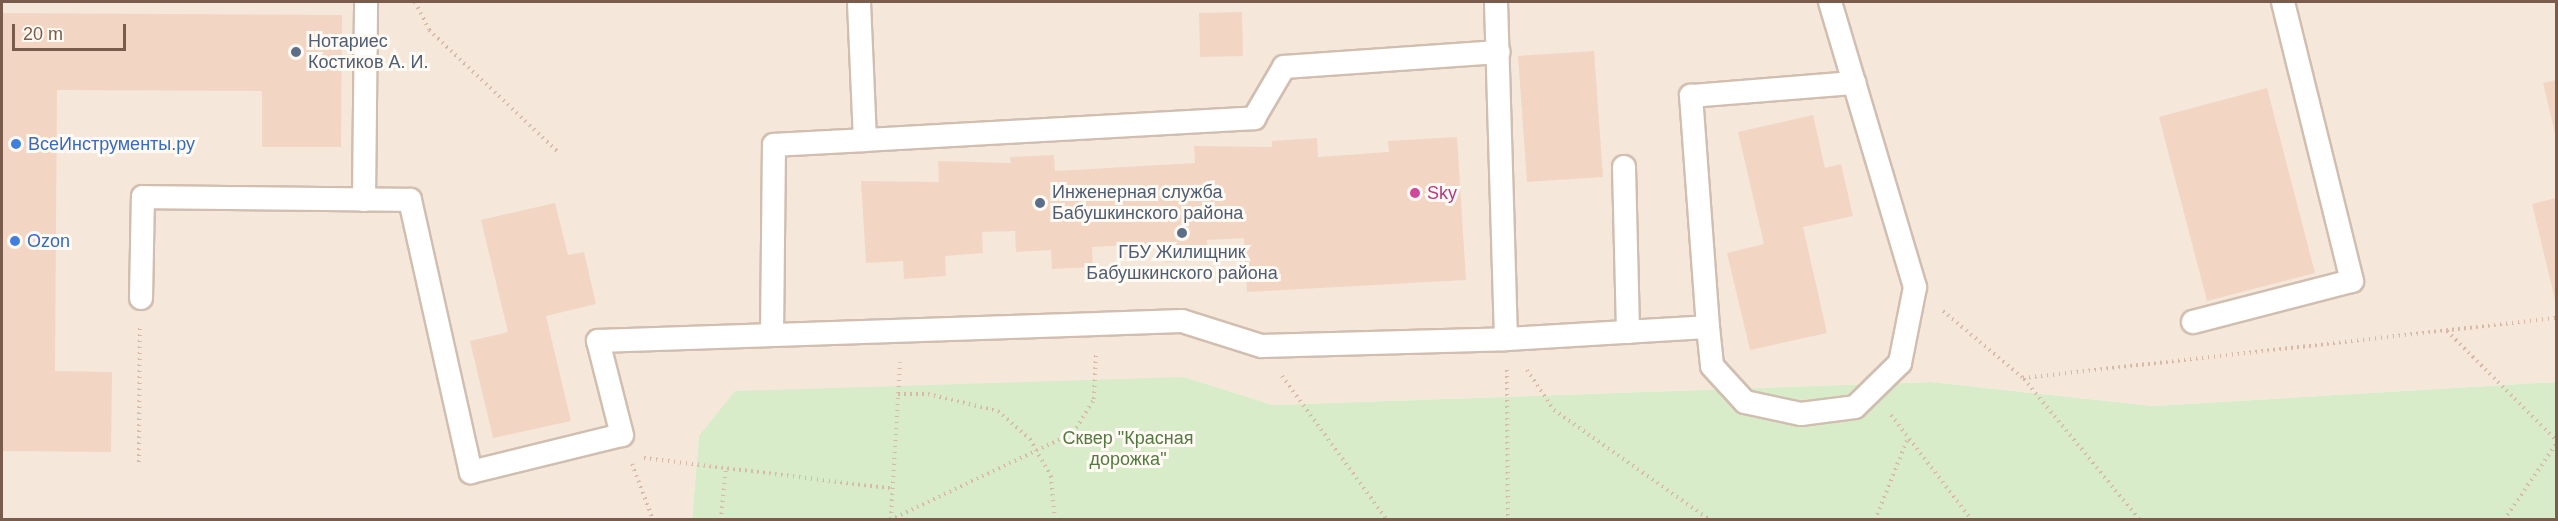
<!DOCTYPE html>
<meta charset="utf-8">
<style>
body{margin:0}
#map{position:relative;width:2558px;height:521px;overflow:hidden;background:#fdf6ec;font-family:Helvetica,sans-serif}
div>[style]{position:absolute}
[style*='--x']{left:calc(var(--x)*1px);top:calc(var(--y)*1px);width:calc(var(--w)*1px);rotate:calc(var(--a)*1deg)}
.residential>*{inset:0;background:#f5e8da}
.green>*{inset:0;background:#d8ecc9}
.building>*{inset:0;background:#f3d5c3}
.path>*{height:4px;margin-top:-2px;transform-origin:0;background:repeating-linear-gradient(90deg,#d9b8a5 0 1.5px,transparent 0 6px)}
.roads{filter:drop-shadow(2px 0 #d1beb0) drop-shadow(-2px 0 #d1beb0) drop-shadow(0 2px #d1beb0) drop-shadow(0 -2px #d1beb0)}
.lane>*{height:22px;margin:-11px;padding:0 11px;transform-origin:11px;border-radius:11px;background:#fff}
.dots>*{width:16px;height:16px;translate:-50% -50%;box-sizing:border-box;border:3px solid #fffaf3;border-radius:50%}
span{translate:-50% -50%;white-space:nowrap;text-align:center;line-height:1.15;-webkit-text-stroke:6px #fffaf3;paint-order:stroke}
.service-label{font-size:18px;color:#4e5e75}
.left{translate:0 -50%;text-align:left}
.shop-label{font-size:18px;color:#366cbe}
.hotel-label{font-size:18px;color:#b23c85}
.park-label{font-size:18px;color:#537a41}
.frame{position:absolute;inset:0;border:3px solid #7a5c4d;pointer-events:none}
.scale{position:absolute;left:12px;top:24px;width:114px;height:27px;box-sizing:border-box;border:3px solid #7a5c4d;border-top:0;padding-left:8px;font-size:18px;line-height:21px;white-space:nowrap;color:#7a5c4d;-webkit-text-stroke:4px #fffaf3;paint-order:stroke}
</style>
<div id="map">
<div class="residential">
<i style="clip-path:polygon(2px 2px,2556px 2px,2556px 382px,2153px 406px,1931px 382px,1273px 405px,1184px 377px,699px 436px,692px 519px,2px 519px)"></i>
</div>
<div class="green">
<i style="clip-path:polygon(1184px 377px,1273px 405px,1931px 382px,2153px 406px,2556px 382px,2556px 519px,692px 520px,699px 436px,735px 391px)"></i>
</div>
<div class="building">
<i style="clip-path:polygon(1242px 12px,1243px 56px,1200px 57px,1199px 13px)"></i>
<i style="clip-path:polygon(2px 13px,342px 15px,341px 147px,262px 147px,262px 91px,57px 90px,55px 371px,112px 372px,111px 452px,2px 451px)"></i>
<i style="clip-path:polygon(1594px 51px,1603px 177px,1527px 182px,1518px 56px)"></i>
<i style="clip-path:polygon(2556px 80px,2556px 137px,2543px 83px)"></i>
<i style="clip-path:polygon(2267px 88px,2315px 273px,2207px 301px,2159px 117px)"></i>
<i style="clip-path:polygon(1813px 115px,1825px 168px,1841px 164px,1853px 216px,1803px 227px,1827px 333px,1750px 350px,1727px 253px,1764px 244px,1738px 132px)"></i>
<i style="clip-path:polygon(1457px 137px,1466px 280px,1247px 292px,1244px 238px,1207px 240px,1208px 259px,1165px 262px,1163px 243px,1092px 247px,1093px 267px,1052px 269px,1051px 250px,1016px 252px,1015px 231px,982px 232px,983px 253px,945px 256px,946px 276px,904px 279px,903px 261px,866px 263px,861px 181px,939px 182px,938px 161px,1011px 163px,1010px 157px,1054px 155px,1055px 171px,1195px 163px,1194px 146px,1272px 147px,1272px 141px,1317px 138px,1318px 157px,1389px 152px,1388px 141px)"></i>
<i style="clip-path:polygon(2556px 198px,2556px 304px,2532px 204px)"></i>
<i style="clip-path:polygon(555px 203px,568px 255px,584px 252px,596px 304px,546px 316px,571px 421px,493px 438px,470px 341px,508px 332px,481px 220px)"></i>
</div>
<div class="path">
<i style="--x:415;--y:2;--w:31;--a:63"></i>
<i style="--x:429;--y:30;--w:176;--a:43.4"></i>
<i style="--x:1943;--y:311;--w:104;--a:39.9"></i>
<i style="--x:2023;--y:378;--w:536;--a:-6.42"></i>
<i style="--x:2447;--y:331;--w:154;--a:45"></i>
<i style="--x:1507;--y:370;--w:150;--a:89.6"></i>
<i style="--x:1527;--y:370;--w:48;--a:56"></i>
<i style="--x:1554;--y:410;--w:191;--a:35.2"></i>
<i style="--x:1282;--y:376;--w:178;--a:53.9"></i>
<i style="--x:2024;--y:379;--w:183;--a:50.6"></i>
<i style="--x:898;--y:394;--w:30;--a:0"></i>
<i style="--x:928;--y:394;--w:72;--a:13.7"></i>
<i style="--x:998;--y:411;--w:43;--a:41.2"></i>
<i style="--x:1030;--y:439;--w:43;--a:60.4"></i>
<i style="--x:1051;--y:476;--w:44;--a:84.8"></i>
<i style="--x:1891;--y:415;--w:133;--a:52.4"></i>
<i style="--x:644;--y:458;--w:248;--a:7"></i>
<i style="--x:139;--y:462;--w:134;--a:-89.6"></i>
<i style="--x:632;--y:464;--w:60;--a:69.4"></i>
<i style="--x:891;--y:519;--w:157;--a:-86.7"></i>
<i style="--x:721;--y:520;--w:52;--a:-84.5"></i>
<i style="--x:890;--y:520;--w:203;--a:-25.4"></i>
<i style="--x:1073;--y:433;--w:40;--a:-58"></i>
<i style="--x:1094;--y:399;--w:44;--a:-87.4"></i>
<i style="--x:1875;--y:520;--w:88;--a:-68.1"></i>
<i style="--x:2504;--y:520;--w:92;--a:-55.6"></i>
</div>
<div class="roads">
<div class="lane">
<i style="--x:865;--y:140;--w:390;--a:-3.2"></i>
<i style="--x:1254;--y:118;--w:59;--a:-59.5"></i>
<i style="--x:1284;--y:67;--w:215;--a:-4"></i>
<i style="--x:1624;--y:167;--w:165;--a:88.6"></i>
<i style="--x:364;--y:200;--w:198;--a:-89.4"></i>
<i style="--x:141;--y:298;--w:101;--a:-88.9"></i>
<i style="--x:143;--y:197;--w:267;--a:0.6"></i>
<i style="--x:410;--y:200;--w:279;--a:77.4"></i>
<i style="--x:471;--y:472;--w:155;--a:-13.8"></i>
<i style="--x:622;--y:435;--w:97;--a:-104.3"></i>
<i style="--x:598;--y:341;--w:584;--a:-1.96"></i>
<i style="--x:1182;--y:321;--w:83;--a:17.6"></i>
<i style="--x:1261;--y:346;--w:245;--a:-1.6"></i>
<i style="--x:1506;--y:339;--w:337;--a:-91.7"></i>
<i style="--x:2193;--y:322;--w:164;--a:-14.5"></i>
<i style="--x:2352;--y:281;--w:287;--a:-103.9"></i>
<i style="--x:1708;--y:327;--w:39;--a:84"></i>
<i style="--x:1712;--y:366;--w:49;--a:47.5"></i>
<i style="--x:1745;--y:402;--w:57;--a:12.1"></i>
<i style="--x:1801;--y:414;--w:54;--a:-7.4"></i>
<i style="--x:1855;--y:407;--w:63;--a:-44.4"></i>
<i style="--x:1900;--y:363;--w:77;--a:-78.8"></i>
<i style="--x:1915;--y:287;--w:297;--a:-106.6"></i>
<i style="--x:772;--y:335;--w:190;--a:-89.4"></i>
<i style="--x:774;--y:145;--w:91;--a:-3.1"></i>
<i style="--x:865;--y:140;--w:138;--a:-92.5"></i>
<i style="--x:1506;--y:339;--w:202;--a:-3.4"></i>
<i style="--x:1708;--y:327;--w:232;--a:-94.2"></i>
<i style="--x:1691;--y:96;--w:164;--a:-4.6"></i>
</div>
</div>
<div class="dots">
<i style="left:296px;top:52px;background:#5c6f8a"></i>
<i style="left:16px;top:144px;background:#3f7fe0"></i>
<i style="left:1415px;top:193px;background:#d1479c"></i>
<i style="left:1040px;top:203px;background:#5c6f8a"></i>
<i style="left:1182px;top:233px;background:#5c6f8a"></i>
<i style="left:15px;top:241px;background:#3f7fe0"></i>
</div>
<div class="service-label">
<span class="left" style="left:308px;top:52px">Нотариec<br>Костиков А. И.</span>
<span class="left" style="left:1052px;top:203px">Инженерная служба<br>Бабушкинского района</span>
<span style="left:1182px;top:263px">ГБУ Жилищник<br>Бабушкинского района</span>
</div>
<div class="shop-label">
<span class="left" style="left:28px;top:144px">ВсеИнструменты.ру</span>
<span class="left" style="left:27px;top:241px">Ozon</span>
</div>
<div class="hotel-label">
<span class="left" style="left:1427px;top:193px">Sky</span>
</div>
<div class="park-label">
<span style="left:1128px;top:449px">Сквер "Красная<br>дорожка"</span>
</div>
<div class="frame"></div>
<div class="scale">20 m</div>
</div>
